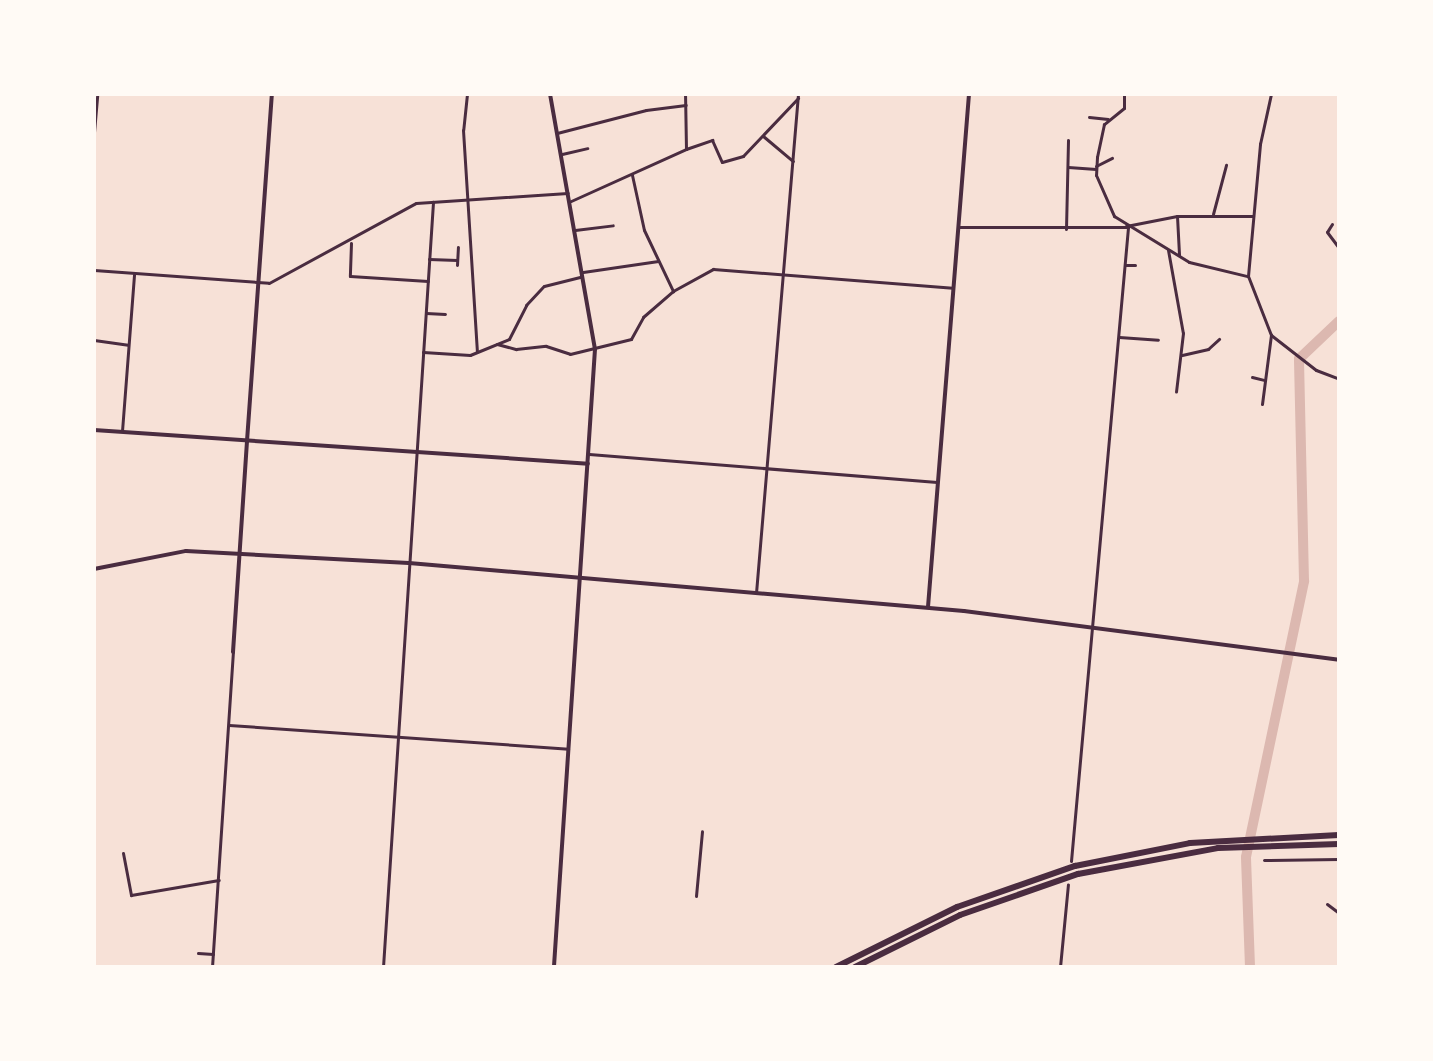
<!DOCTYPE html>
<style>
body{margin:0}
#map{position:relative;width:1433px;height:1061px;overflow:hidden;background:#f7e1d7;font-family:"DM Sans",sans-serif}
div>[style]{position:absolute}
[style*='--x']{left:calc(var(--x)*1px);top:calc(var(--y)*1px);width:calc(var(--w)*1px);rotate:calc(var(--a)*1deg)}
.river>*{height:10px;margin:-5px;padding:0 5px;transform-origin:5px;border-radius:5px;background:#dcb8b0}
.minor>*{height:3px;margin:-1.5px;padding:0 1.5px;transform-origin:1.5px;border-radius:1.5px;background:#4a2c40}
.tertiary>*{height:4px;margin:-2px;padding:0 2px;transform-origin:2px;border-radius:2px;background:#4a2c40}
.secondary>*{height:4px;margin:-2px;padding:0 2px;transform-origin:2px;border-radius:2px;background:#4a2c40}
.motorway>*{height:6px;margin:-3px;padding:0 3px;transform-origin:3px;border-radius:3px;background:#4a2c40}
span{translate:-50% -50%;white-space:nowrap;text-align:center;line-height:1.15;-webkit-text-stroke:8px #fffaf5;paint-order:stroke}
.frame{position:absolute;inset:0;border:96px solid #fffaf5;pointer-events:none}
</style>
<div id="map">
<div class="river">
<i style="--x:1250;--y:967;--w:110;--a:-92.1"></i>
<i style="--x:1246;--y:857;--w:282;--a:-78.1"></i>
<i style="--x:1304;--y:581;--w:222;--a:-91.3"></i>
<i style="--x:1299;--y:359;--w:55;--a:-43.5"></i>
</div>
<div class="minor">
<i style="--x:467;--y:94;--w:36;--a:96"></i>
<i style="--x:463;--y:130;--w:222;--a:86.4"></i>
<i style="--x:1124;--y:94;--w:14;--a:90"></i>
<i style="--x:1124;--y:108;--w:26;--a:141"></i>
<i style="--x:1104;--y:124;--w:34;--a:102"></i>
<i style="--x:1097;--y:157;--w:18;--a:93"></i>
<i style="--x:1096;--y:175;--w:45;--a:66.3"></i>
<i style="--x:1114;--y:216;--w:88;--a:31.5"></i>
<i style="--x:1189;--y:262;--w:60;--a:13.6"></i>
<i style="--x:1089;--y:117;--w:19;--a:6"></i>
<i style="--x:94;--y:132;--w:38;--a:-85"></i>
<i style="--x:557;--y:133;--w:92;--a:-14.5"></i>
<i style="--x:646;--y:110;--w:40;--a:-7.1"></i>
<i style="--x:763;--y:136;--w:39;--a:40"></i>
<i style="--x:686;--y:149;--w:28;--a:-19"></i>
<i style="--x:712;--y:140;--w:24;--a:66"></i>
<i style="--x:722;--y:162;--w:22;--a:-16"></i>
<i style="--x:743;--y:156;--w:80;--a:-46.5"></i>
<i style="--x:562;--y:154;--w:26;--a:-13"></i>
<i style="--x:1096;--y:166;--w:18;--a:-27"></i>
<i style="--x:1068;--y:167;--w:28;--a:4"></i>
<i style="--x:632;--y:175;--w:56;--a:77.7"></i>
<i style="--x:644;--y:230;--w:68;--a:64.6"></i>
<i style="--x:571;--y:201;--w:126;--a:-24.3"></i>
<i style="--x:686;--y:149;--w:55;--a:-91"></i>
<i style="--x:1213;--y:214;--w:51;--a:-75.1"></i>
<i style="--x:1177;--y:216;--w:76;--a:0"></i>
<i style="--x:1332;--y:224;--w:9;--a:122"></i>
<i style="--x:1327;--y:232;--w:20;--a:53"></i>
<i style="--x:1126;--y:226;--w:52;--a:-11.1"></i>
<i style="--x:1177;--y:216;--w:39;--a:87"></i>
<i style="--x:960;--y:227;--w:168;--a:0"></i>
<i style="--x:1066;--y:229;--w:89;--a:-88.7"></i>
<i style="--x:575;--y:230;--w:38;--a:-7"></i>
<i style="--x:351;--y:243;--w:33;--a:92"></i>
<i style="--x:350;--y:276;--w:78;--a:3.7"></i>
<i style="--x:1168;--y:250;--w:84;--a:79.8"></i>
<i style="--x:1183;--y:333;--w:59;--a:96.8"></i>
<i style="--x:429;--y:259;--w:28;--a:2"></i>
<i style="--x:457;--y:265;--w:18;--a:-87"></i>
<i style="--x:1126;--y:265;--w:9;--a:0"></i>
<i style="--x:94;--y:270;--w:175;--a:4.2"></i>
<i style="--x:269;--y:283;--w:167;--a:-28.6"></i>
<i style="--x:416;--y:203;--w:152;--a:-3.8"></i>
<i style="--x:583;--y:272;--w:76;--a:-8.3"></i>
<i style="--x:426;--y:313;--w:19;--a:3"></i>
<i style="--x:1271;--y:335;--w:57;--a:37.9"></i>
<i style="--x:1316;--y:370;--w:25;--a:21"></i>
<i style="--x:1119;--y:337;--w:39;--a:4"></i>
<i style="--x:94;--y:340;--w:34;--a:8"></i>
<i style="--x:497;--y:344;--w:20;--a:15"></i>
<i style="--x:516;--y:349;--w:30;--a:-6"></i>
<i style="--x:546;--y:346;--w:25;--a:18"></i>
<i style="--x:570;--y:354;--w:63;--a:-13.8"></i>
<i style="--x:631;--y:339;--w:25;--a:-61"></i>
<i style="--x:643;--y:317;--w:40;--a:-41"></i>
<i style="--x:673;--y:291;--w:46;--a:-28.8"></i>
<i style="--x:713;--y:269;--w:240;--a:4.5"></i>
<i style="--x:423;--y:352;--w:47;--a:3.7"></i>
<i style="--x:470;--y:355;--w:42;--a:-22.3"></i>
<i style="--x:509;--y:339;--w:38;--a:-63"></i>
<i style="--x:526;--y:305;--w:26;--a:-47"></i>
<i style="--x:544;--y:286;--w:38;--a:-14"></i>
<i style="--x:1182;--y:355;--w:27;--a:-13"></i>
<i style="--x:1208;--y:349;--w:15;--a:-42"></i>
<i style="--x:1252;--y:377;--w:12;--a:14"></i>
<i style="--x:1262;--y:404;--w:70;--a:-82.6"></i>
<i style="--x:1271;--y:335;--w:63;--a:-111.3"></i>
<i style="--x:1248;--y:276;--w:133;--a:-84.8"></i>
<i style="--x:1260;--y:144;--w:51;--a:-77.6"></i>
<i style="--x:122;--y:431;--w:157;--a:-85.6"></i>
<i style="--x:589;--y:454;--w:349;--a:4.6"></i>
<i style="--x:756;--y:593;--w:501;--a:-85.19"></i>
<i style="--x:229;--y:725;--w:340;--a:4"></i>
<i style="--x:123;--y:853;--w:43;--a:79.2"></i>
<i style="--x:131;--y:895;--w:89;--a:-9.7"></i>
<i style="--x:1264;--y:860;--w:75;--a:-0.8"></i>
<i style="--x:1071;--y:861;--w:637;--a:-84.86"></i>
<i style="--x:696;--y:896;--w:65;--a:-84.7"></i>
<i style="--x:1327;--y:904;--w:15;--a:37"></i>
<i style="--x:198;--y:953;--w:15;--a:4"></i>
<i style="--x:212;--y:967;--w:316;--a:-86.2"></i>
<i style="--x:383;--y:967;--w:767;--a:-86.26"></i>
<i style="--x:1060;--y:967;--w:83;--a:-84.5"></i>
</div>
<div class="tertiary">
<i style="--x:94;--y:569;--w:94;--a:-11.1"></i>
<i style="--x:186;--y:551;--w:223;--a:3.1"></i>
<i style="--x:409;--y:563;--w:557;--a:4.94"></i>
<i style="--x:964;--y:611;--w:378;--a:7.4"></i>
<i style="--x:928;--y:607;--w:515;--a:-85.43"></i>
<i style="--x:233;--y:652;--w:211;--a:-86.2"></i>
</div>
<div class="secondary">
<i style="--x:550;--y:94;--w:259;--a:80"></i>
<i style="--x:595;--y:349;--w:619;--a:93.8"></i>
<i style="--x:94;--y:430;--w:495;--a:3.9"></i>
<i style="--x:247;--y:441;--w:348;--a:-85.9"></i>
</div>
<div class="motorway">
<i style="--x:836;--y:967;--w:135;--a:-26.4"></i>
<i style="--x:957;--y:907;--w:125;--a:-19.2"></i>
<i style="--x:1075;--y:866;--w:117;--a:-11.3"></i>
<i style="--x:1190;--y:843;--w:149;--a:-3.1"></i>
<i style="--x:855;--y:967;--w:117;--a:-26.3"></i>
<i style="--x:960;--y:915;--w:125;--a:-19.2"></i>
<i style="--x:1078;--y:874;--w:142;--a:-10.5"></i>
<i style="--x:1218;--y:848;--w:121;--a:-1.9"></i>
</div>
<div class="frame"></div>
</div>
